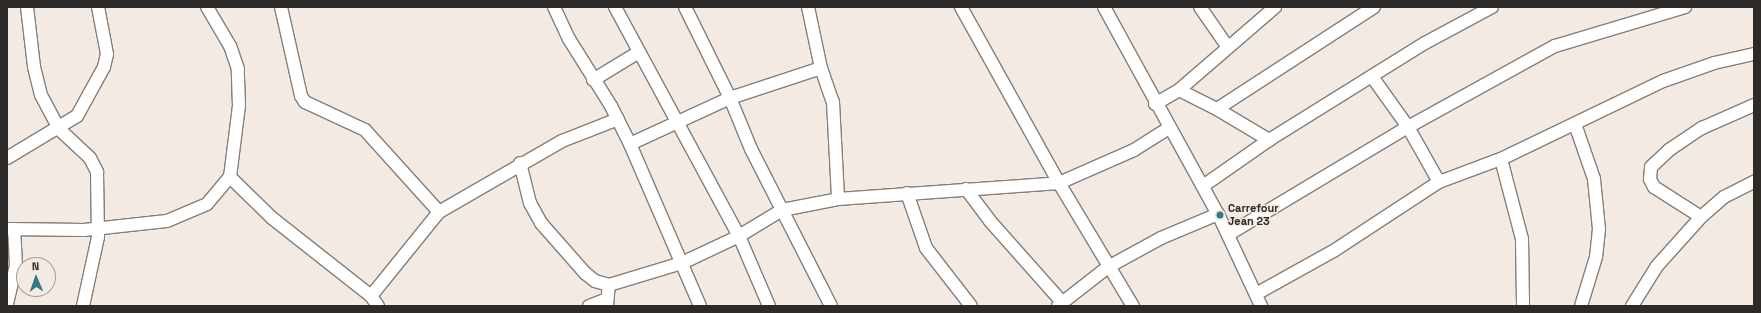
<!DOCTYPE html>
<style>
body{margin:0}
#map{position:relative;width:1761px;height:313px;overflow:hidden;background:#f3eae4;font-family:"Space Grotesk",sans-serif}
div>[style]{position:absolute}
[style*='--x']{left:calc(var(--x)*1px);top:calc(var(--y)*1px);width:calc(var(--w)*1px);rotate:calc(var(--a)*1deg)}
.roads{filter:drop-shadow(1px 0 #867e79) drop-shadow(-1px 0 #867e79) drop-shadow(0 1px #867e79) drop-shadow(0 -1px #867e79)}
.minor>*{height:12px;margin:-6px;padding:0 6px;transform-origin:6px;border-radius:6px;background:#fff}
.dots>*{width:11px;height:11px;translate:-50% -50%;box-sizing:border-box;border:2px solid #f3eae4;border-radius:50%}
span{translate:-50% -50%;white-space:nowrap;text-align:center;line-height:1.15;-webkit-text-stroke:3px #f3eae4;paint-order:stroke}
.poi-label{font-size:11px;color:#2d2a27;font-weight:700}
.left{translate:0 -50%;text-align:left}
.frame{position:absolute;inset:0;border:8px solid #2d2a27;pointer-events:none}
.north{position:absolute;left:16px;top:257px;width:40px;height:40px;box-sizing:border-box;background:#f3eae4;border:1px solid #a49d98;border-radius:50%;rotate:358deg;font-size:11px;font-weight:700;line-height:16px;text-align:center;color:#2d2a27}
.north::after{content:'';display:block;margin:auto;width:14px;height:18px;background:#327885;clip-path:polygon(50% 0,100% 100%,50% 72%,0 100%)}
</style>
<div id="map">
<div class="roads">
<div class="minor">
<i style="--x:27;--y:7;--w:60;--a:83.3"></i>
<i style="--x:34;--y:67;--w:29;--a:76"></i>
<i style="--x:41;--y:95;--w:38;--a:62"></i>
<i style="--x:59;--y:129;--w:42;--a:43.1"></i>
<i style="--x:90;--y:158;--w:16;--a:63"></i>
<i style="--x:97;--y:172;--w:65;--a:89.1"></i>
<i style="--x:98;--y:237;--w:71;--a:102.3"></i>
<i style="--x:281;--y:7;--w:91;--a:77.3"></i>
<i style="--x:301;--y:96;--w:7;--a:56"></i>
<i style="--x:305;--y:102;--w:66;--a:25"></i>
<i style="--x:365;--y:130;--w:110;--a:47.9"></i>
<i style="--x:554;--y:7;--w:35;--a:65"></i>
<i style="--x:569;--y:39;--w:79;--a:57.9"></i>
<i style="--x:611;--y:106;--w:42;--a:63.4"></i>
<i style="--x:630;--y:144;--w:176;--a:66.6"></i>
<i style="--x:615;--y:7;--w:260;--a:61.6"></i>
<i style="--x:739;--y:236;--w:76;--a:66.8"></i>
<i style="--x:685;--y:7;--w:102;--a:63.7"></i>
<i style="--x:730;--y:98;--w:55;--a:67.6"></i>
<i style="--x:751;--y:149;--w:176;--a:63"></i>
<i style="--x:808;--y:7;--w:62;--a:78"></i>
<i style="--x:821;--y:68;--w:36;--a:71"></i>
<i style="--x:833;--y:102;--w:97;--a:87"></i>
<i style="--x:961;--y:7;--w:201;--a:60.9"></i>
<i style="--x:1059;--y:183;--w:144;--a:59"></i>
<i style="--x:1104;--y:7;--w:236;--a:61.2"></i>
<i style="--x:1218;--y:214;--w:102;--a:64.9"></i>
<i style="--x:1200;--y:7;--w:47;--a:55.3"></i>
<i style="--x:1373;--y:78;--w:60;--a:54.5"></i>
<i style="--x:1408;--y:127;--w:63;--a:60.6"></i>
<i style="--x:593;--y:80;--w:54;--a:-31.3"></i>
<i style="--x:1179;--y:90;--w:42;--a:26.6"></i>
<i style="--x:1217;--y:109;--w:187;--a:-33"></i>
<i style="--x:1155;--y:104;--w:28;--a:-30"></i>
<i style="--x:1179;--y:90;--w:127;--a:-40.8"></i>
<i style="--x:1217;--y:109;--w:61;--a:30.8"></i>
<i style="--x:1575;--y:124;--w:58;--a:70.9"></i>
<i style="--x:1594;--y:179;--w:50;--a:84.3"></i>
<i style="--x:1599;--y:229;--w:28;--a:96"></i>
<i style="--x:1596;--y:257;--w:51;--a:107"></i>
<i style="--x:630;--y:144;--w:110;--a:-24.7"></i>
<i style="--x:730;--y:98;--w:96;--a:-18.2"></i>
<i style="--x:7;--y:158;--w:82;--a:-31"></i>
<i style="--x:77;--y:116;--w:56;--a:-61.1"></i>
<i style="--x:104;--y:67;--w:13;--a:-77"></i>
<i style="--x:107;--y:54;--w:48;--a:-100.8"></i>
<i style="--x:1501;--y:159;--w:83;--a:75.3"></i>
<i style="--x:1522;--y:239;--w:67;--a:89.1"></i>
<i style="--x:520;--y:163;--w:41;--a:76"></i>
<i style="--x:530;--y:203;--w:23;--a:61"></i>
<i style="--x:541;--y:223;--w:67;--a:48.7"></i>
<i style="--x:585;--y:273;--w:13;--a:39"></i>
<i style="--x:595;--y:281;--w:15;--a:16"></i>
<i style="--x:609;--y:285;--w:76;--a:-16.8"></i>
<i style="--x:682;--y:263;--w:63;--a:-25.3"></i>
<i style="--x:739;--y:236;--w:50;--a:-31.2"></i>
<i style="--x:782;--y:210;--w:57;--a:-11.1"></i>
<i style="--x:838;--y:199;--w:222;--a:-4.1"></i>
<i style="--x:1059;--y:183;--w:82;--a:-23.7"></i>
<i style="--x:1134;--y:150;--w:41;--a:-32.2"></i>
<i style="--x:230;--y:177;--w:59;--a:44.3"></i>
<i style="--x:272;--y:218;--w:126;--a:38.2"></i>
<i style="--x:371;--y:296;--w:12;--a:55"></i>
<i style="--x:1203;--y:186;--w:80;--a:-34.9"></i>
<i style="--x:1269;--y:140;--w:184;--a:-31.9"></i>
<i style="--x:1425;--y:43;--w:76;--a:-28.2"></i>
<i style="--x:966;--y:189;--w:40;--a:53"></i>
<i style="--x:990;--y:221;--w:108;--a:48.4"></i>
<i style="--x:907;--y:193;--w:58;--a:70.9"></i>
<i style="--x:926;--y:248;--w:73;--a:52.2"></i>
<i style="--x:1701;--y:217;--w:56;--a:-147.4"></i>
<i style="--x:1654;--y:187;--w:9;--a:-117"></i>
<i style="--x:1650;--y:179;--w:12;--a:-85"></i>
<i style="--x:1651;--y:167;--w:25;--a:-43"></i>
<i style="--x:1669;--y:150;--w:40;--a:-34"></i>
<i style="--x:1702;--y:128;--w:57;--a:-23.9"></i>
<i style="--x:7;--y:229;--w:77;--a:0.7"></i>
<i style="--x:84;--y:230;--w:83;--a:-6.2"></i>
<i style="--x:167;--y:221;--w:43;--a:-23"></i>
<i style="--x:207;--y:204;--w:35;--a:-50"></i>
<i style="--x:230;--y:177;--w:72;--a:-82.8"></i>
<i style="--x:239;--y:106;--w:37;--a:-92"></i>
<i style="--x:238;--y:69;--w:24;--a:-109"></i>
<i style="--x:230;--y:46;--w:45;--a:-120.5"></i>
<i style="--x:1229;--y:234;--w:209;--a:-30.9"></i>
<i style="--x:1408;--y:127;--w:168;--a:-28.9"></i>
<i style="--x:1555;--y:46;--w:136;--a:-16.7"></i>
<i style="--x:1256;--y:294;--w:90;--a:-29.1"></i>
<i style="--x:1335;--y:250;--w:124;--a:-33.2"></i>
<i style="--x:1439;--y:182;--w:66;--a:-20.4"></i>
<i style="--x:1501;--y:159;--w:180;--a:-25.7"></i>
<i style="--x:1663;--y:81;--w:54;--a:-19.4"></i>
<i style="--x:1714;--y:63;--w:41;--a:-12.7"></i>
<i style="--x:371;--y:296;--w:108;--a:-51"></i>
<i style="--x:439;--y:212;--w:142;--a:-30"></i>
<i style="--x:562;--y:141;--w:60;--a:-21.4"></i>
<i style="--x:7;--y:304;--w:40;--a:-77"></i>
<i style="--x:16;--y:265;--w:36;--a:-93"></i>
<i style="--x:589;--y:306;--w:17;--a:-21"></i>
<i style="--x:607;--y:306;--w:21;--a:-85"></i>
<i style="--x:1058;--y:306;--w:63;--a:-38"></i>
<i style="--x:1108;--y:267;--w:60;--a:-28.7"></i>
<i style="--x:1161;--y:238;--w:62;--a:-22.8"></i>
<i style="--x:1632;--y:306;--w:47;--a:-58"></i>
<i style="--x:1657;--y:266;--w:66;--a:-48.1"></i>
<i style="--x:1701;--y:217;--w:30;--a:-41"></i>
<i style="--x:1724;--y:197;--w:34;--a:-27"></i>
</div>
</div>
<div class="dots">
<i style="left:1220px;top:215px;background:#327885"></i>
</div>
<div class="poi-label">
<span class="left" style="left:1228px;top:215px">Carrefour<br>Jean 23</span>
</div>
<div class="frame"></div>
<div class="north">N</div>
</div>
